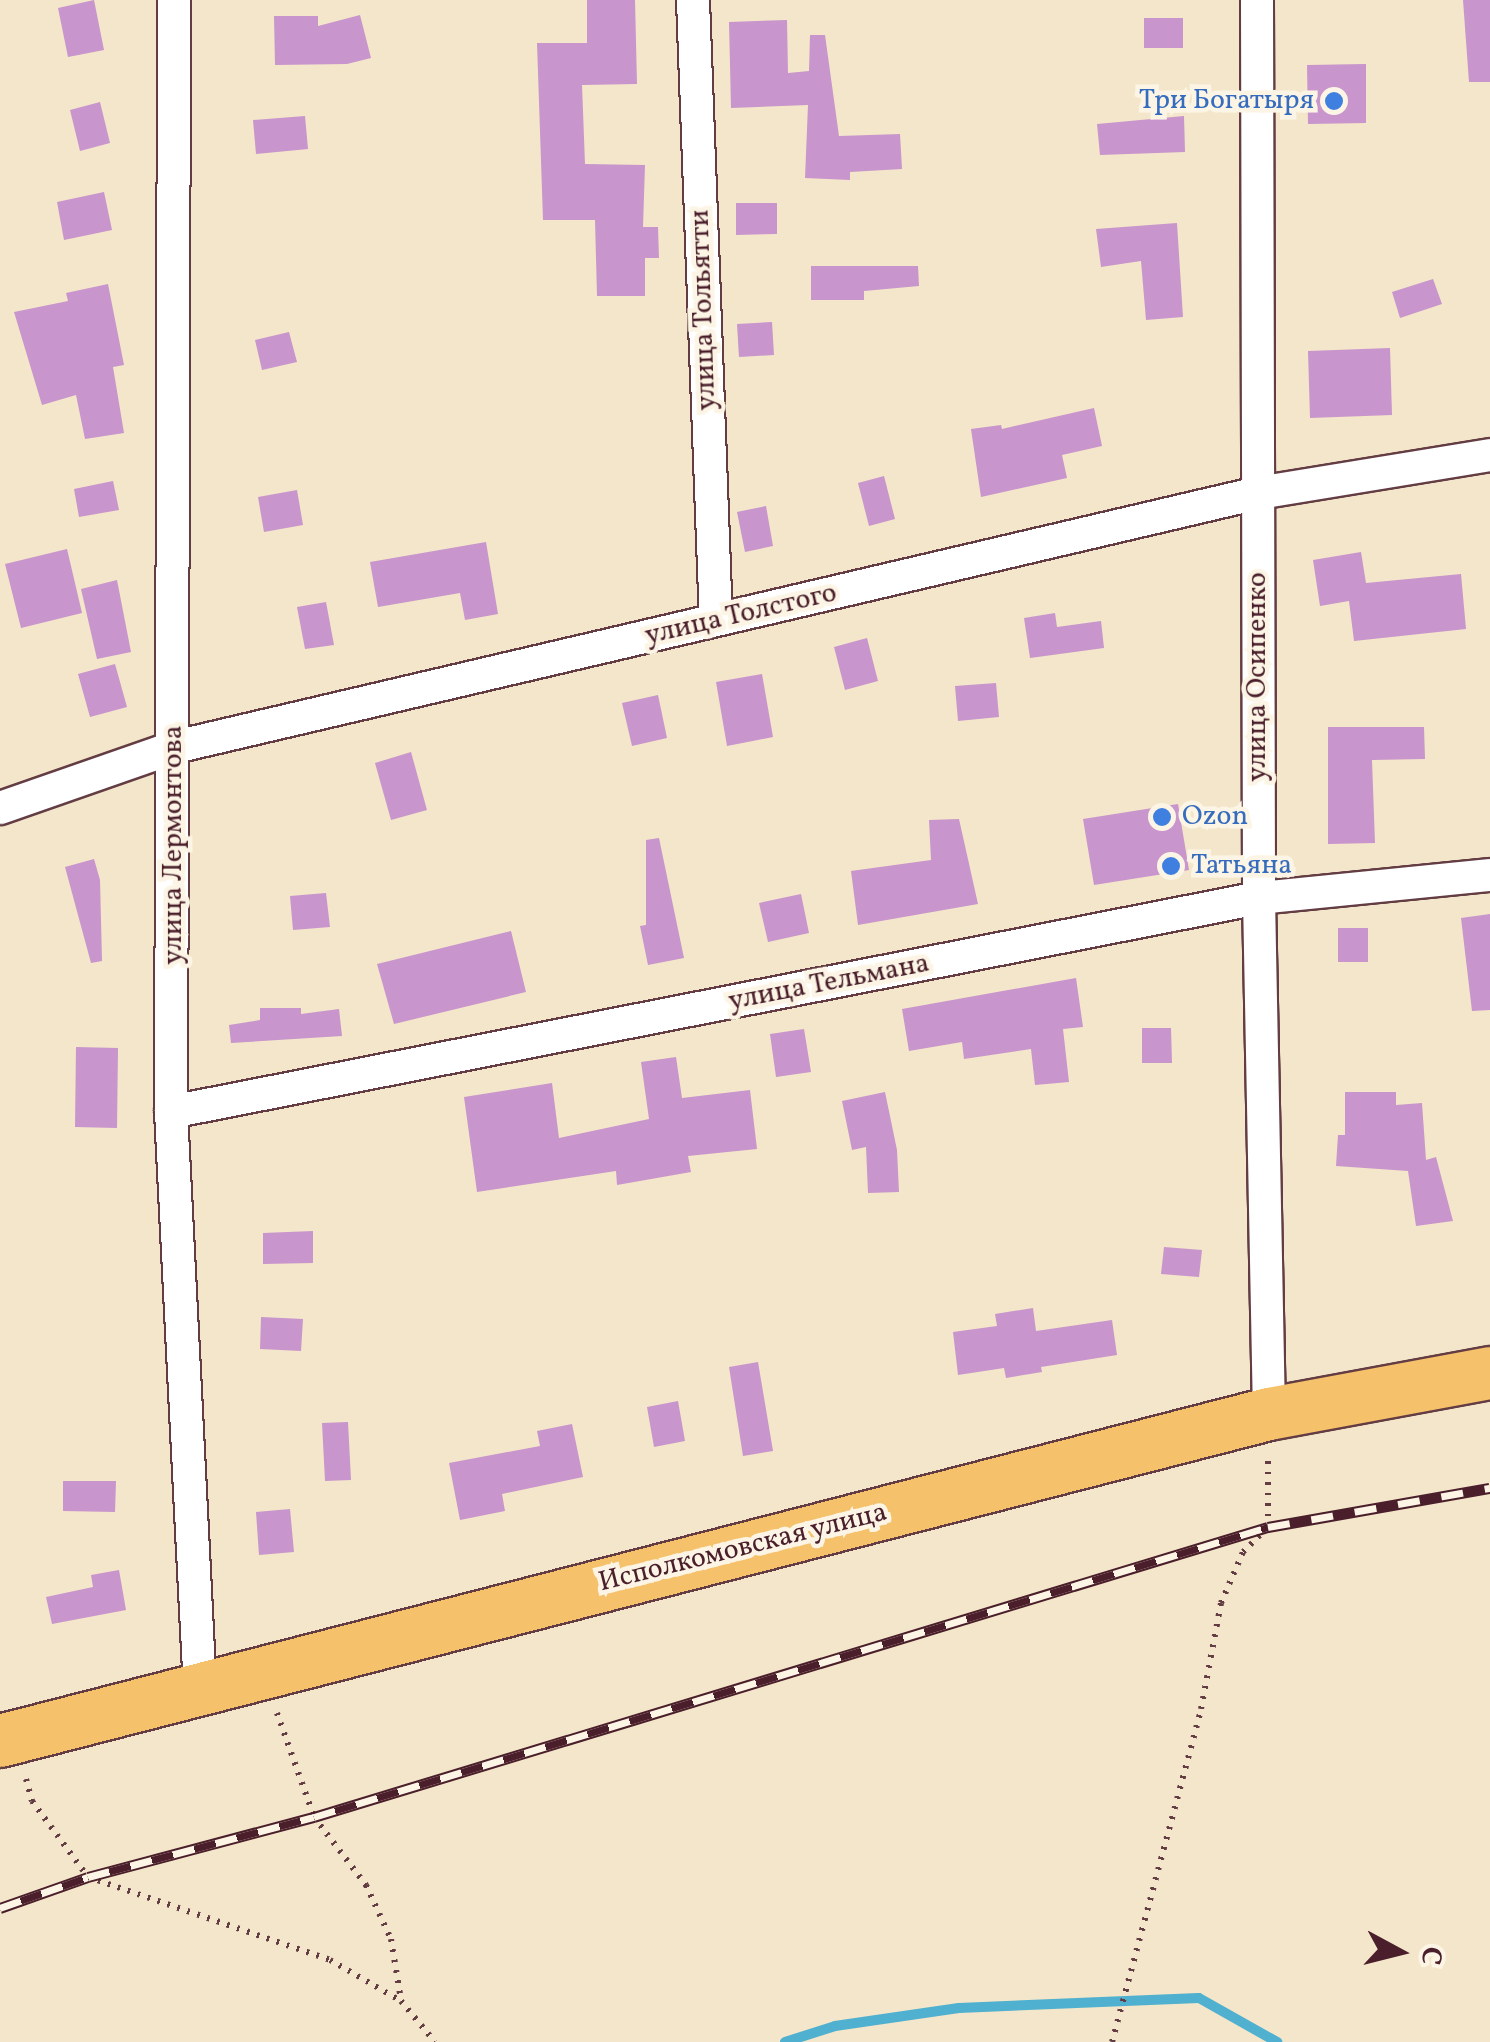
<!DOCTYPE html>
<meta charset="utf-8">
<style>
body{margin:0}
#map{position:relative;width:1490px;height:2042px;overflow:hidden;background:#f3e6ca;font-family:Vollkorn,serif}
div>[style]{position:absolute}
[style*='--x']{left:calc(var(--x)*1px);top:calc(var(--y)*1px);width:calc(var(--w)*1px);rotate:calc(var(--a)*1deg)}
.stream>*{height:10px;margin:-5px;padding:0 5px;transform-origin:5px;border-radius:5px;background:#50b0cf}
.building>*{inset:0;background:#c895cc}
.path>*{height:6px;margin-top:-3px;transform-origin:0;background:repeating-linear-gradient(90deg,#633d43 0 2.5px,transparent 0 10.5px)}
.roads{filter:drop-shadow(2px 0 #633d43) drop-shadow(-2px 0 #633d43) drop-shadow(0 2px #633d43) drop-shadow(0 -2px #633d43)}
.minor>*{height:32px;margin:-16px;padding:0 16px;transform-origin:16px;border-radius:16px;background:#fff}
.primary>*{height:52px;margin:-26px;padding:0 26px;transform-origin:26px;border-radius:26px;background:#f6c16b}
.rail>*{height:11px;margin-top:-5.5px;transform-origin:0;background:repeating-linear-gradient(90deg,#fcf5e5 0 22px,#4a1f2b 0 44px);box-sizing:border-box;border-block:2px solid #4a1f2b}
.dots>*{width:28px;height:28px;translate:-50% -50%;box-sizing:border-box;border:5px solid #fcf5e5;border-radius:50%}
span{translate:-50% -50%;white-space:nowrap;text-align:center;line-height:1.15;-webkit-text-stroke:9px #fcf5e5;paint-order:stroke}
.shop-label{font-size:28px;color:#366cbe}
.right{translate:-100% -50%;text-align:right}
.left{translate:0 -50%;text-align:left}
.street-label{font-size:28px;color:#4a1f2b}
.north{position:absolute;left:1350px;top:1902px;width:100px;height:100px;-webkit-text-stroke:8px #fcf5e5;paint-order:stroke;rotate:97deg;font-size:28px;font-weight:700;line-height:40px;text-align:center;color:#4a1f2b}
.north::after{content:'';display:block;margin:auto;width:35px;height:45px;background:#4a1f2b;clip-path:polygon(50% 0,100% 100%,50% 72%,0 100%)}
</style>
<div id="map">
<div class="stream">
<i style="--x:785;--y:2042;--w:52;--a:-17.7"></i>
<i style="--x:835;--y:2026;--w:125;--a:-8.3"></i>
<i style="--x:959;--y:2008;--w:240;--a:-2.4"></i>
<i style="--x:1199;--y:1998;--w:90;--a:29.4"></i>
</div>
<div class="building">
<i style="clip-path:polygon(94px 0,104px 50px,68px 57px,58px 8px)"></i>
<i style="clip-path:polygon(587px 0,635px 0,637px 84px,582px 85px,585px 164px,645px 165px,643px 227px,658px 227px,659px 258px,645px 258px,645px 296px,597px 296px,595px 220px,543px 220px,537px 43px,587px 43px)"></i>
<i style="clip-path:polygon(1463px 0,1490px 0,1490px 82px,1469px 82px)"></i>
<i style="clip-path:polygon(360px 15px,371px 58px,347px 64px,275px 65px,274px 16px,318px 16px,318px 26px)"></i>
<i style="clip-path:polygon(1144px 18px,1183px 18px,1183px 48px,1144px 48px)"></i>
<i style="clip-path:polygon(787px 20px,788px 73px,809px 71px,810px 35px,825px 35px,839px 136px,900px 134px,902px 169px,850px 172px,850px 180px,805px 178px,808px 105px,731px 108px,729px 22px)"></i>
<i style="clip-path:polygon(1366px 64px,1366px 123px,1308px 124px,1307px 65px)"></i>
<i style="clip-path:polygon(100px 102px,110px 143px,80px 151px,70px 110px)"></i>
<i style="clip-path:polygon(305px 116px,308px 149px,256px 154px,253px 120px)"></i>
<i style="clip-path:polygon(1184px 116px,1185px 152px,1100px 155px,1097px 124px)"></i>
<i style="clip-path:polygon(104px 192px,112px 230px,64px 240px,57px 202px)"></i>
<i style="clip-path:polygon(736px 203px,777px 203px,777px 234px,736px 235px)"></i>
<i style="clip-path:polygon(1177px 223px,1183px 317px,1146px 320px,1141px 261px,1101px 267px,1096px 229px)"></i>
<i style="clip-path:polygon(811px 266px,918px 266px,919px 286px,864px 291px,864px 300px,811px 300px)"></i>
<i style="clip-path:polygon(1433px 279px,1442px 304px,1400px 318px,1392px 292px)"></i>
<i style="clip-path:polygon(108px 284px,124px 365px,113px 367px,124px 433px,85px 439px,76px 395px,42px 405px,14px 312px,68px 301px,66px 293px)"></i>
<i style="clip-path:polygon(772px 322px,774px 355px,739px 357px,737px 324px)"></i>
<i style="clip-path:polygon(289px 332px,297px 362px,262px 370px,255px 340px)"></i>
<i style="clip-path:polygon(1390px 348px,1392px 415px,1310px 418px,1308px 351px)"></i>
<i style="clip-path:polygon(1094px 408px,1102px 446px,1062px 455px,1067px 478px,981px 497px,971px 429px,1001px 425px,1002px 429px)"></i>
<i style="clip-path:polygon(884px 476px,895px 519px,869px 526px,858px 483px)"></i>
<i style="clip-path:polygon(113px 481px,119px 510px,79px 517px,74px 489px)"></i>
<i style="clip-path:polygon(297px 490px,303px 525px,264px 532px,258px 497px)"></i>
<i style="clip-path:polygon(766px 506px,773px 546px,745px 552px,737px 512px)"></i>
<i style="clip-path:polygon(486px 542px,498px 614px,465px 620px,460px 593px,378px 607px,370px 562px)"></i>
<i style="clip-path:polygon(67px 549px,82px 613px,21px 628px,5px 564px)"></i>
<i style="clip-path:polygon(1361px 552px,1366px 583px,1461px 574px,1466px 629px,1354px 641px,1349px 601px,1320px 606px,1313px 560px)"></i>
<i style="clip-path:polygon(117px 580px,131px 652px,97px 659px,81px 589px)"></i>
<i style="clip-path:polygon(326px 602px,334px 645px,305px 649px,297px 607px)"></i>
<i style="clip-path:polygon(1055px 613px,1057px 627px,1101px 621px,1104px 648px,1030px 658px,1024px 618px)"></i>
<i style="clip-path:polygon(867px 638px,878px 681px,845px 690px,834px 647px)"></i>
<i style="clip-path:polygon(115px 664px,127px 707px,90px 717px,78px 674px)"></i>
<i style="clip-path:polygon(762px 674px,773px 737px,727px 746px,716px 682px)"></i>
<i style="clip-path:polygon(996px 683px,999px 717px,958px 721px,955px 686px)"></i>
<i style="clip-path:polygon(658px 695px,667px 738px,632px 746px,622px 703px)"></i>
<i style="clip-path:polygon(1328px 727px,1424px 727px,1425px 759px,1372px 760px,1375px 843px,1328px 844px)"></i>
<i style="clip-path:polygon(411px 752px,427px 810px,391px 820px,375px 763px)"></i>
<i style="clip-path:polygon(1178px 804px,1189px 870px,1094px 885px,1083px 819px)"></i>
<i style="clip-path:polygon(959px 819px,978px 904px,858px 925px,851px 871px,931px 860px,929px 820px)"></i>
<i style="clip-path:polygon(659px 838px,684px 958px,648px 965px,640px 926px,646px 925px,646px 840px)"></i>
<i style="clip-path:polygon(94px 859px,100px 880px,102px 961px,91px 963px,65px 867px)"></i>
<i style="clip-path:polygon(326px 893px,330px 927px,293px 930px,290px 896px)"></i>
<i style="clip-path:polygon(801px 894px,809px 933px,768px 942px,759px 903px)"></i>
<i style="clip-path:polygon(1490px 914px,1490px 1010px,1472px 1011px,1461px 918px)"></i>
<i style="clip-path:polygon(1338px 928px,1368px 928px,1368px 962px,1338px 962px)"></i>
<i style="clip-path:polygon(511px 931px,526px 992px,394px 1024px,377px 964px)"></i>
<i style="clip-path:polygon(1076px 978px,1083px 1027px,1063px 1029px,1069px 1082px,1035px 1085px,1031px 1049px,964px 1059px,962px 1042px,909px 1051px,902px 1009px)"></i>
<i style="clip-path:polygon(260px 1008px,301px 1008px,301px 1014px,339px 1009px,342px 1036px,231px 1043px,229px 1025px,260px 1020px)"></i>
<i style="clip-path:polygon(1142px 1028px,1171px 1028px,1172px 1063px,1142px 1063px)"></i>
<i style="clip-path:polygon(804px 1029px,811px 1072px,776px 1077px,770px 1034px)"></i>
<i style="clip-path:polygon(76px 1047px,118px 1048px,117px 1128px,75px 1127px)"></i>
<i style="clip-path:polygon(676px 1057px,682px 1098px,750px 1090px,757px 1149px,688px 1156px,691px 1172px,617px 1185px,616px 1171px,477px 1192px,464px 1097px,552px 1083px,559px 1138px,649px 1119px,641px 1062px)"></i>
<i style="clip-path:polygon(885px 1092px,897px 1150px,899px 1192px,868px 1193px,866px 1147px,852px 1150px,842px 1101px)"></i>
<i style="clip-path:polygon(1345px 1092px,1396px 1092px,1396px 1105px,1422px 1103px,1426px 1160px,1436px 1157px,1453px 1221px,1416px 1226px,1408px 1171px,1336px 1166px,1338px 1135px,1345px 1135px)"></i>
<i style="clip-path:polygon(313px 1231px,313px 1263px,263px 1264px,263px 1233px)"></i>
<i style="clip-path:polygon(1164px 1247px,1202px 1250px,1199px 1277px,1161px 1274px)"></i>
<i style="clip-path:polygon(1033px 1308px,1036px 1331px,1112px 1320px,1117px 1355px,1041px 1367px,1042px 1372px,1006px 1378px,1004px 1368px,958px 1375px,953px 1332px,997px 1326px,995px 1314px)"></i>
<i style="clip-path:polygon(261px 1317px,303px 1319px,301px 1351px,260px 1349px)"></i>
<i style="clip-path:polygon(758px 1362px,773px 1451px,743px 1456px,729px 1367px)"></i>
<i style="clip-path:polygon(678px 1401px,685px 1441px,654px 1447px,647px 1407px)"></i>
<i style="clip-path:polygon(348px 1422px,351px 1480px,325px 1481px,322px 1423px)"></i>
<i style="clip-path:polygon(572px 1424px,583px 1477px,502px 1494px,505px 1511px,460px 1520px,449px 1463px,540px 1446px,537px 1431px)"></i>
<i style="clip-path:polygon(63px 1481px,116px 1481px,115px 1512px,63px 1511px)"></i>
<i style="clip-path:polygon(290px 1509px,294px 1552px,259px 1555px,256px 1512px)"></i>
<i style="clip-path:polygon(119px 1570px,126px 1610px,52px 1624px,46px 1597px,93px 1587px,91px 1575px)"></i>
</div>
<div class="path">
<i style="--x:277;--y:1713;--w:110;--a:70.4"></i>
<i style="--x:314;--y:1817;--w:86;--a:52.6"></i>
<i style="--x:366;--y:1885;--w:60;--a:65.2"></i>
<i style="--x:391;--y:1939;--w:62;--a:80.7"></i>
<i style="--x:26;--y:1779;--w:23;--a:75"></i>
<i style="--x:32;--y:1801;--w:94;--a:53.6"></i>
<i style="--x:88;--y:1877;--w:256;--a:18.9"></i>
<i style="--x:330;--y:1960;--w:82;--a:30"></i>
<i style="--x:401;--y:2001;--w:53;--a:50.3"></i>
<i style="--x:1112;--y:2042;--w:345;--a:-75"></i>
<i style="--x:1201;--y:1709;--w:108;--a:-79.3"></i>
<i style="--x:1221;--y:1603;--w:56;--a:-66.7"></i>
<i style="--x:1243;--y:1552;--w:35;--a:-45"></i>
<i style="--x:1268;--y:1527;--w:70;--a:-90"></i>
</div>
<div class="roads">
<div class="minor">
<i style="--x:174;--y:0;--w:1112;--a:90.15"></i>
<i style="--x:171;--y:1112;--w:579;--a:87.13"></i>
<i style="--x:693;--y:0;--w:620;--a:87.88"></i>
<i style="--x:1257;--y:0;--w:898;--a:89.87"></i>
<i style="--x:1259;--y:898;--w:516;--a:88.89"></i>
<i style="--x:0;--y:808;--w:185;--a:-19.2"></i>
<i style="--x:175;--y:747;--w:1112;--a:-13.2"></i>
<i style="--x:1258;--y:493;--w:235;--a:-9.3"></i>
<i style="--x:171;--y:1112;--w:1109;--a:-11.13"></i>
<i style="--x:1259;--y:898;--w:232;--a:-5.7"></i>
</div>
<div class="primary">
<i style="--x:0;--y:1741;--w:1310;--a:-14.45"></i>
<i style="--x:1269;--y:1414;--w:225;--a:-10.5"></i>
</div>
</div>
<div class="rail">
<i style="--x:0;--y:1908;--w:93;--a:-19.4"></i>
<i style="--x:88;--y:1877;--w:234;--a:-14.9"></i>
<i style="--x:314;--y:1817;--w:997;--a:-16.91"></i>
<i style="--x:1268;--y:1527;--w:225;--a:-10"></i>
</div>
<div class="dots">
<i style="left:1334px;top:101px;background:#3f7fe0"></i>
<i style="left:1162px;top:817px;background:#3f7fe0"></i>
<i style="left:1171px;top:866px;background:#3f7fe0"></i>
</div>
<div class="shop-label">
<span class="right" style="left:1314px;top:101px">Три Богатыря</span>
<span class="left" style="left:1182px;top:817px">Ozon</span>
<span class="left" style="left:1191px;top:866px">Татьяна</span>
</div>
<div class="street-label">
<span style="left:704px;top:310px;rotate:-92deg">улица Тольятти</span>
<span style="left:741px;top:615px;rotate:-13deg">улица Толстого</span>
<span style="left:1258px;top:677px;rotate:-90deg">улица Осипенко</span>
<span style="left:174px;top:845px;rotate:-90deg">улица Лермонтова</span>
<span style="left:829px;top:983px;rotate:-11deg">улица Тельмана</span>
<span style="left:743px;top:1548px;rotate:-14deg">Исполкомовская улица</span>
</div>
<div class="north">С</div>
</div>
